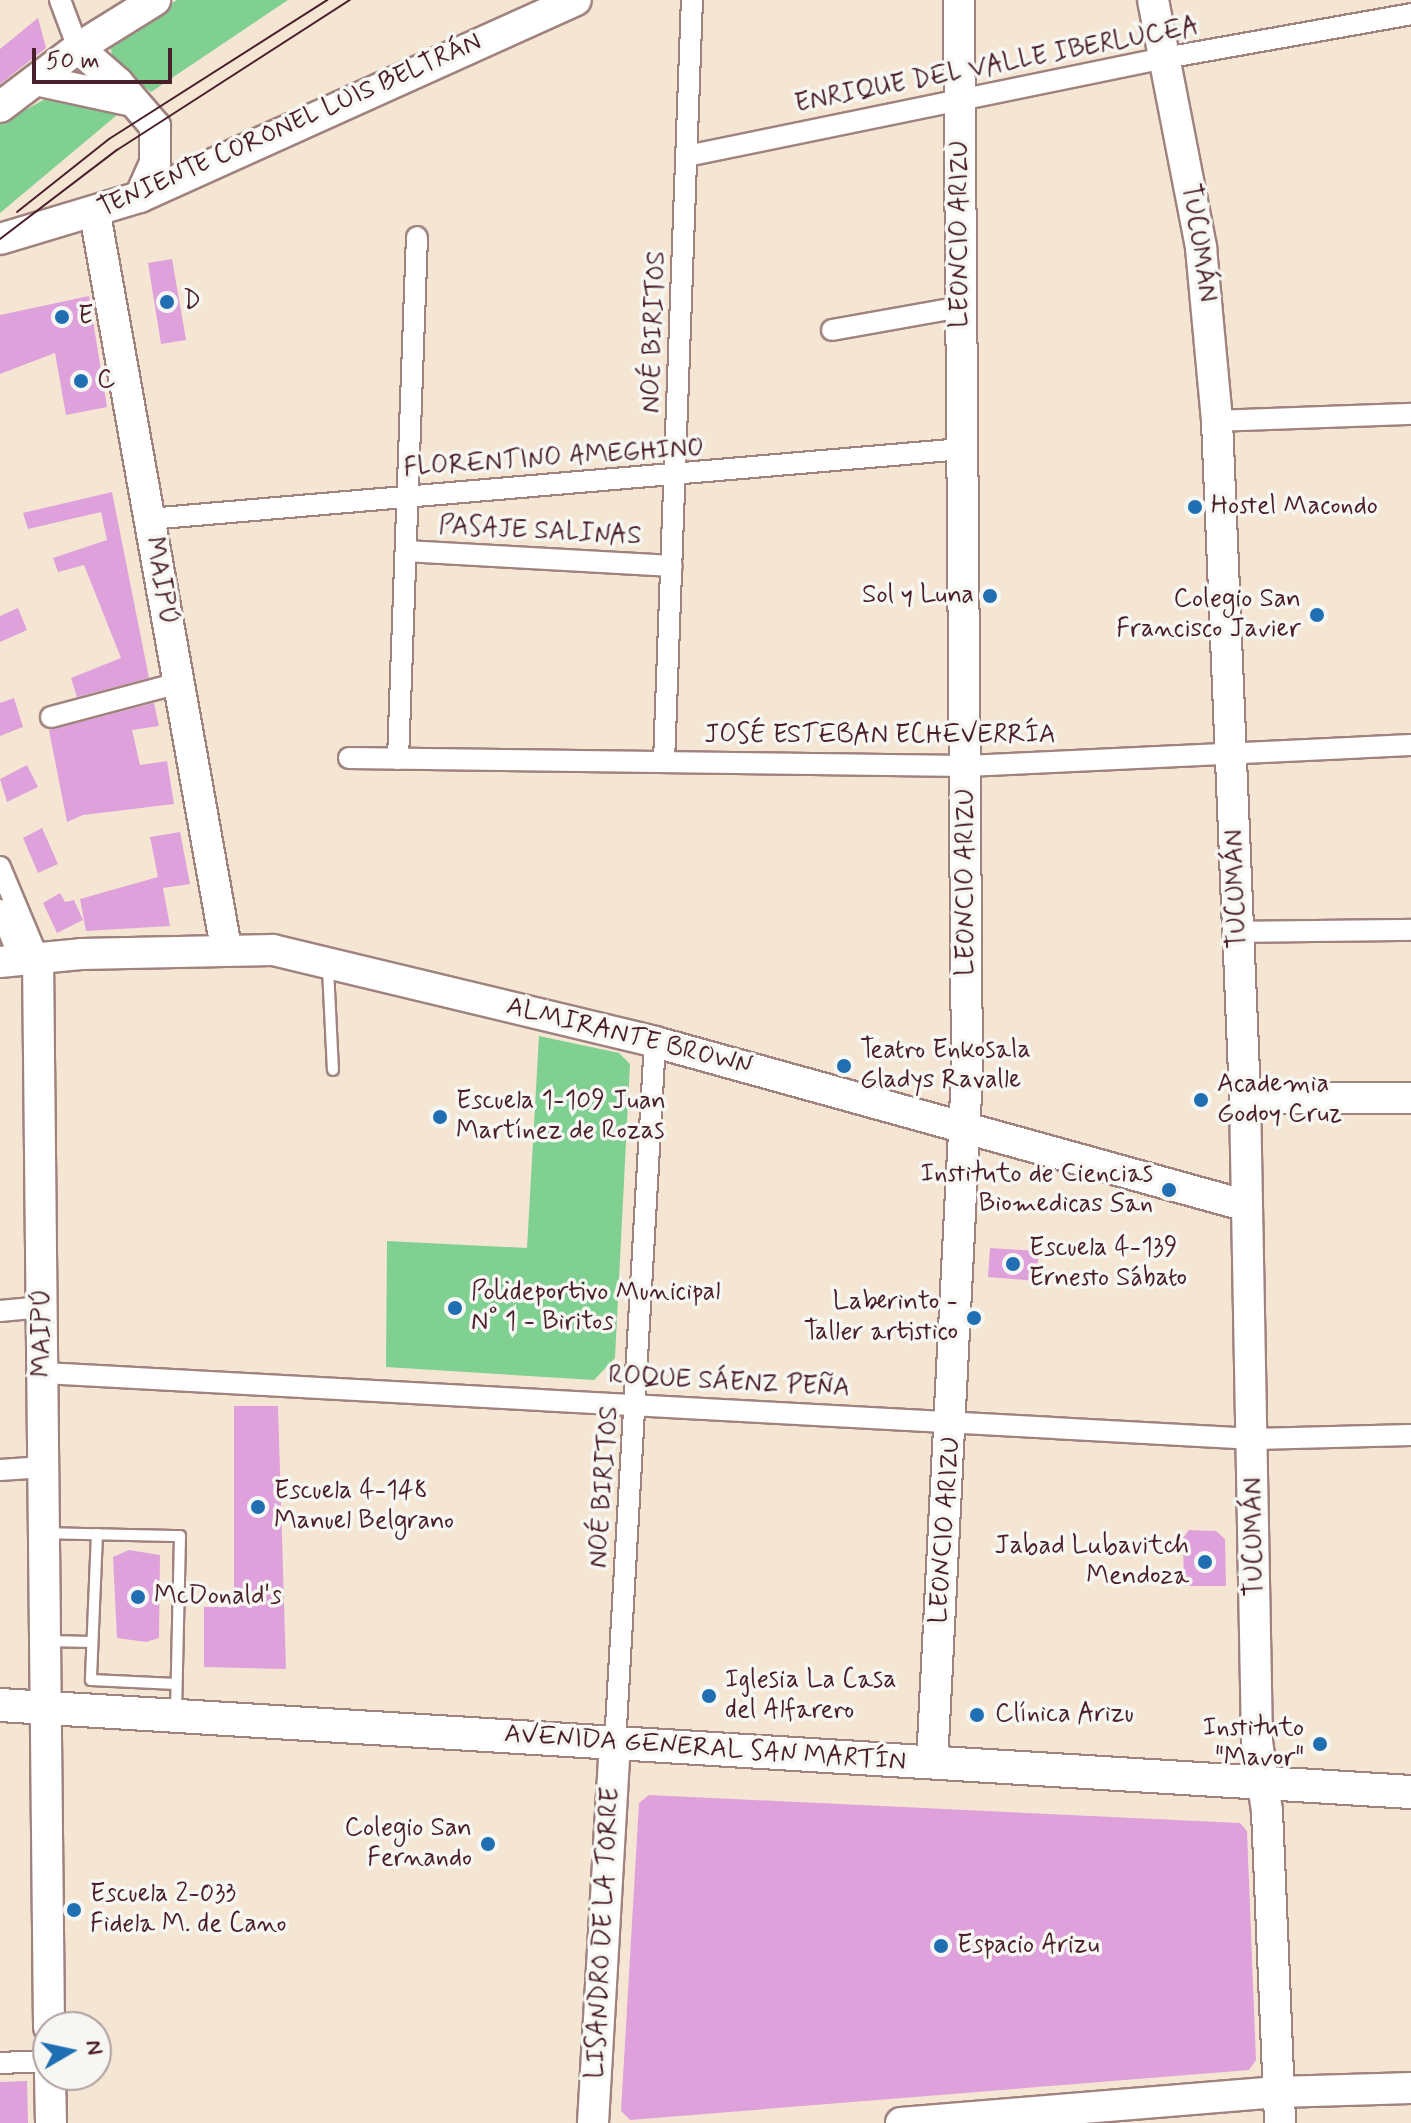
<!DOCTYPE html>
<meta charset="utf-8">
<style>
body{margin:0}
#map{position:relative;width:1411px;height:2123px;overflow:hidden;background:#f5e6d3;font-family:Mynerve,sans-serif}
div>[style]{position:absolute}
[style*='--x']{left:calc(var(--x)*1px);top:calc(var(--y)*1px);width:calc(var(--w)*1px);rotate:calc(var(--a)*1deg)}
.green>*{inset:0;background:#7fd091}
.building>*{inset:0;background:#dfa1dc}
.roads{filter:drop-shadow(2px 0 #a0827f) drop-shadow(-2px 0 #a0827f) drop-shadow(0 2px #a0827f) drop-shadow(0 -2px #a0827f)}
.lane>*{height:10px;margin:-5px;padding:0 5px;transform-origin:5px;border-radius:5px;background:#fff}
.street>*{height:20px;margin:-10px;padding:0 10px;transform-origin:10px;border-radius:10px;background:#fff}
.secondary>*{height:30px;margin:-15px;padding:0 15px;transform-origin:15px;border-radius:15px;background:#fff}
.primary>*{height:32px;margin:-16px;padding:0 16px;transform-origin:16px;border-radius:16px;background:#fff}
.tram>*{height:2px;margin:-1px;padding:0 1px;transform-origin:1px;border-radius:1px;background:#4a1f2b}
.dots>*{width:22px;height:22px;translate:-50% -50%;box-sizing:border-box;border:4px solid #f6f6f2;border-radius:50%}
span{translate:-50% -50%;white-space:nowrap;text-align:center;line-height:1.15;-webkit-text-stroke:7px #f6f6f2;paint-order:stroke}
.street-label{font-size:26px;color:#4a1f2b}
.poi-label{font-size:26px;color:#4a1f2b}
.left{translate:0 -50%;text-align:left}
.right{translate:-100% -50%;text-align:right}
.north{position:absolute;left:32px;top:2011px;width:80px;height:80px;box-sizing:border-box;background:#f6f6f2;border:2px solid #b1a0a2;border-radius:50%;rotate:81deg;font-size:22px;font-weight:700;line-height:32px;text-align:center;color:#4a1f2b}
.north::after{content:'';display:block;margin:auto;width:28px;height:36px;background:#1f6fb2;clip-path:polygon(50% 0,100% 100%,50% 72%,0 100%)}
.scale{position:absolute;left:32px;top:48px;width:140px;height:36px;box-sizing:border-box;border:4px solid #4a1f2b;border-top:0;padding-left:10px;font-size:24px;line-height:28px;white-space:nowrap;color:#4a1f2b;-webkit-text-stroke:6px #f6f6f2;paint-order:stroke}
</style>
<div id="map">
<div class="green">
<i style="clip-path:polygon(177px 0,288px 0,151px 92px,114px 63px,109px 41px)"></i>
<i style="clip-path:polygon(45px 99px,88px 102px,117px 115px,0 213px,0 124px)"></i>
<i style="clip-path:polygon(539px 1036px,619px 1053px,630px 1064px,615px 1358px,594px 1380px,386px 1367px,387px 1241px,527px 1248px)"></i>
</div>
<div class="building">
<i style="clip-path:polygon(38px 18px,46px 48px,0 84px,0 49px)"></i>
<i style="clip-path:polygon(172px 259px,186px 340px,161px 344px,148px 263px)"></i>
<i style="clip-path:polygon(89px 296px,107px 407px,66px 415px,55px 353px,0 374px,0 315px)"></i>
<i style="clip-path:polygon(112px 492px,149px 678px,77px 697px,71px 678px,121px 658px,84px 565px,58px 572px,53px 558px,107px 540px,101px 512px,28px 529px,23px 513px)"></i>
<i style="clip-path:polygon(18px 608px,27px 630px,0 642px,0 616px)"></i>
<i style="clip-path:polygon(14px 698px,23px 727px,0 736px,0 703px)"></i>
<i style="clip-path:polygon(154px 703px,159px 726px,132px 730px,140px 765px,167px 761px,174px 804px,83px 815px,67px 822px,49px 730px)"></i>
<i style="clip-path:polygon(27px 765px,38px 787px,7px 802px,0 779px)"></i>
<i style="clip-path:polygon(42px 828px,58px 864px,38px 873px,23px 838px)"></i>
<i style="clip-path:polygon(180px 832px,190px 884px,163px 888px,170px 926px,86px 931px,80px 899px,158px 877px,150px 837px)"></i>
<i style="clip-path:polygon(60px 893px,65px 902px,74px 900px,83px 920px,57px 933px,43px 903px)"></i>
<i style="clip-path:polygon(990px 1248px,1039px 1251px,1036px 1281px,988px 1277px)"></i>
<i style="clip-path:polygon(234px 1406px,278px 1406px,286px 1669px,204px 1667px,204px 1607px,234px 1607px)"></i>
<i style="clip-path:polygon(1189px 1530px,1216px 1531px,1225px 1539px,1226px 1586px,1184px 1586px,1183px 1538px)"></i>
<i style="clip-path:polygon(129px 1550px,160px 1555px,159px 1638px,146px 1642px,117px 1638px,113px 1557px)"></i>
<i style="clip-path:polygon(649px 1795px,1240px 1823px,1247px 1831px,1256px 2060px,1249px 2070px,630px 2120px,621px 2111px,639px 1803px)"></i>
<i style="clip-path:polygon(27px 2081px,28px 2123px,0 2123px,0 2082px)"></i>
</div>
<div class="roads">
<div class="lane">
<i style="--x:328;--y:969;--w:101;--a:87.2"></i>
<i style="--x:45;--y:1533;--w:135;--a:1.3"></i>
<i style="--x:180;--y:1536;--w:177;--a:91.3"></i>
<i style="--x:97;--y:1534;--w:146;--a:92.4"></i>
<i style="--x:91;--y:1680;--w:85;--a:2.7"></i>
<i style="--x:47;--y:1641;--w:45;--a:1.3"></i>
</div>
<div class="street">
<i style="--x:60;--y:0;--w:51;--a:69.4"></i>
<i style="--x:687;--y:156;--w:488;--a:-11.6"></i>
<i style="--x:1165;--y:58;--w:250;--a:-10.1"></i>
<i style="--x:832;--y:330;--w:131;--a:-10.1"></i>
<i style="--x:1217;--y:421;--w:194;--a:-2.1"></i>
<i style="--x:149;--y:519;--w:816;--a:-4.92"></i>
<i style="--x:406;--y:551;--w:266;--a:3.2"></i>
<i style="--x:51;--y:717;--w:132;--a:-14.9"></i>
<i style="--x:349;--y:758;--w:618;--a:0.74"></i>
<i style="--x:967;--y:766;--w:444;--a:-2.7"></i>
<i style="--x:398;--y:759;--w:522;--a:-87.92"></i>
<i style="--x:664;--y:762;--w:763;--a:-87.9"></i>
<i style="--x:0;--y:867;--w:99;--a:67.3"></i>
<i style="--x:0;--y:910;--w:53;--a:67.8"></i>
<i style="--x:1239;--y:932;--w:172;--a:-0.7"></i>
<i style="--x:0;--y:1311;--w:43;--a:-5.3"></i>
<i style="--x:44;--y:1373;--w:1212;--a:3.12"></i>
<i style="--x:1254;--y:1439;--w:157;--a:-1.5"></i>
<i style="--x:0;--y:1470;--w:44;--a:-3.9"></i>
<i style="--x:615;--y:1744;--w:703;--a:-86.74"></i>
<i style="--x:0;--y:2063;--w:48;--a:-2.4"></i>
</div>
<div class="secondary">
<i style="--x:1153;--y:0;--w:253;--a:79"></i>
<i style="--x:1201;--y:248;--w:174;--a:84.7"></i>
<i style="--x:1217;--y:421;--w:678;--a:87.63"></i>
<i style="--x:1245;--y:1098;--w:643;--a:88.93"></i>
<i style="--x:1257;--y:1741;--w:71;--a:81.9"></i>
<i style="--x:1267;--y:1811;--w:312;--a:87.6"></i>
<i style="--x:78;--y:48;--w:53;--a:41.2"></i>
<i style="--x:118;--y:83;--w:57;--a:49.3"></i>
<i style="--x:155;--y:126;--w:37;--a:90"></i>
<i style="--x:155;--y:163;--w:37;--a:114"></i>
<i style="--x:36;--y:80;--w:98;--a:12.3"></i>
<i style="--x:0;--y:107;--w:98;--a:-37.1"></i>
<i style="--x:78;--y:48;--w:91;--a:-31.9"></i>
<i style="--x:95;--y:214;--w:746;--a:79.88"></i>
<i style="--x:0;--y:239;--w:146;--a:-16.7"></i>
<i style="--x:140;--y:197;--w:478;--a:-24.3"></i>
<i style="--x:38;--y:958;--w:1069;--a:89.41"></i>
<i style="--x:0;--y:962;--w:81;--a:-5.6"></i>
<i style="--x:81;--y:954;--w:192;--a:-1.2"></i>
<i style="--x:273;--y:950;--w:393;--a:13.5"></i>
<i style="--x:655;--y:1042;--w:614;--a:15.48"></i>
<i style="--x:1245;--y:1098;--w:166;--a:0"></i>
<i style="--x:932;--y:1763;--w:690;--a:-87.09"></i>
<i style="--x:967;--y:1074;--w:1074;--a:-90.43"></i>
<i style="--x:50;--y:2075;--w:48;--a:88.8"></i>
<i style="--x:593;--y:2123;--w:380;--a:-86.7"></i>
<i style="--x:901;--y:2123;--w:378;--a:-4.7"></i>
<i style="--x:1278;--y:2092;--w:133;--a:-1.7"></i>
</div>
<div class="primary">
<i style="--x:0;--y:1705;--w:1414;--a:3.53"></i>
</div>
</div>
<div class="tram">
<i style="--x:17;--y:212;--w:117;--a:-38.4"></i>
<i style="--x:109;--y:139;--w:259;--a:-32.5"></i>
<i style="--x:0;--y:239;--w:147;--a:-37.3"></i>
<i style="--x:117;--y:150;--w:277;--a:-32.8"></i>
</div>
<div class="dots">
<i style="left:167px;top:302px;background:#1f6fb2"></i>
<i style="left:62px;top:317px;background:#1f6fb2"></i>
<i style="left:81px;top:381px;background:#1f6fb2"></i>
<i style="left:1195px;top:507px;background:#1f6fb2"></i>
<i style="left:990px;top:596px;background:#1f6fb2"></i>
<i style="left:1317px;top:615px;background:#1f6fb2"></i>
<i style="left:844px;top:1066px;background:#1f6fb2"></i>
<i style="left:1201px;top:1100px;background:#1f6fb2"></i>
<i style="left:440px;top:1117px;background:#1f6fb2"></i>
<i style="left:1169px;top:1190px;background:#1f6fb2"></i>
<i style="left:1013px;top:1264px;background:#1f6fb2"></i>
<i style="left:455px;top:1308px;background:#1f6fb2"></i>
<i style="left:974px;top:1318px;background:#1f6fb2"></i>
<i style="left:258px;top:1507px;background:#1f6fb2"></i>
<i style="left:1205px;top:1562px;background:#1f6fb2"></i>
<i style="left:138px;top:1597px;background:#1f6fb2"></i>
<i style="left:709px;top:1696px;background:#1f6fb2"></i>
<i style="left:977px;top:1715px;background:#1f6fb2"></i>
<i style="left:1320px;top:1744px;background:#1f6fb2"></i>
<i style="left:488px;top:1844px;background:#1f6fb2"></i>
<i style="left:74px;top:1910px;background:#1f6fb2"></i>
<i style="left:941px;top:1946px;background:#1f6fb2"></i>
</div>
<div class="street-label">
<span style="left:997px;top:66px;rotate:-11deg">ENRIQUE DEL VALLE IBERLUCEA</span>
<span style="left:290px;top:126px;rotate:-24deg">TENIENTE CORONEL LUIS BELTRÁN</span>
<span style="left:961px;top:234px;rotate:-90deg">LEONCIO ARIZU</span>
<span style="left:1198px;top:243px;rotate:81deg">TUCUMÁN</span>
<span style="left:655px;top:332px;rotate:-88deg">NOÉ BIRITOS</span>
<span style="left:554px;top:459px;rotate:-4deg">FLORENTINO AMEGHINO</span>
<span style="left:540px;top:532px;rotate:3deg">PASAJE SALINAS</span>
<span style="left:160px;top:581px;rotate:80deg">MAIPÚ</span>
<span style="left:880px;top:736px">JOSÉ ESTEBAN ECHEVERRÍA</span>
<span style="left:967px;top:882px;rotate:-90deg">LEONCIO ARIZU</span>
<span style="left:1237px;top:889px;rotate:-92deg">TUCUMÁN</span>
<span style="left:629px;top:1037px;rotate:14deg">ALMIRANTE BROWN</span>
<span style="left:43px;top:1333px;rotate:-90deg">MAIPÚ</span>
<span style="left:729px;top:1383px;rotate:3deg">ROQUE SÁENZ PEÑA</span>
<span style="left:605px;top:1487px;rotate:-86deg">NOÉ BIRITOS</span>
<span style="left:946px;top:1530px;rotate:-86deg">LEONCIO ARIZU</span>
<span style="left:1255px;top:1537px;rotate:-91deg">TUCUMÁN</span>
<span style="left:705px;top:1749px;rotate:4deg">AVENIDA GENERAL SAN MARTÍN</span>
<span style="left:604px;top:1933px;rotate:-87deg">LISANDRO DE LA TORRE</span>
</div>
<div class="poi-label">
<span class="left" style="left:183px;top:302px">D</span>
<span class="left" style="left:78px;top:317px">E</span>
<span class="left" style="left:97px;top:381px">C</span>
<span class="left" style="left:1211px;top:507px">Hostel Macondo</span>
<span class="right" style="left:974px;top:596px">Sol y Luna</span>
<span class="right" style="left:1301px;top:615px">Colegio San<br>Francisco Javier</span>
<span class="left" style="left:860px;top:1066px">Teatro Enkosala<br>Gladys Ravalle</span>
<span class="left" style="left:1217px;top:1100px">Academia<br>Godoy Cruz</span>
<span class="left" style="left:456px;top:1117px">Escuela 1-109 Juan<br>Martínez de Rozas</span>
<span class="right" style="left:1153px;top:1190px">Instituto de Ciencias<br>Biomedicas San</span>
<span class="left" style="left:1029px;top:1264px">Escuela 4-139<br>Ernesto Sábato</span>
<span class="left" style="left:471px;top:1308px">Polideportivo Municipal<br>N° 1 - Biritos</span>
<span class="right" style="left:958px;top:1318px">Laberinto -<br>Taller artistico</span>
<span class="left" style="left:274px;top:1507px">Escuela 4-148<br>Manuel Belgrano</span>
<span class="right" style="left:1189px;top:1562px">Jabad Lubavitch<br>Mendoza</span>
<span class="left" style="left:154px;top:1597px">McDonald's</span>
<span class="left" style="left:725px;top:1696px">Iglesia La Casa<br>del Alfarero</span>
<span class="left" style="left:995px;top:1715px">Clínica Arizu</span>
<span class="right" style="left:1304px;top:1744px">Instituto<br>"Mavor"</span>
<span class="right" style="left:472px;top:1844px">Colegio San<br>Fernando</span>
<span class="left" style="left:90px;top:1910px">Escuela 2-033<br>Fidela M. de Cano</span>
<span class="left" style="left:957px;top:1946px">Espacio Arizu</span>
</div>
<div class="north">N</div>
<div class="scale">50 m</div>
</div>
